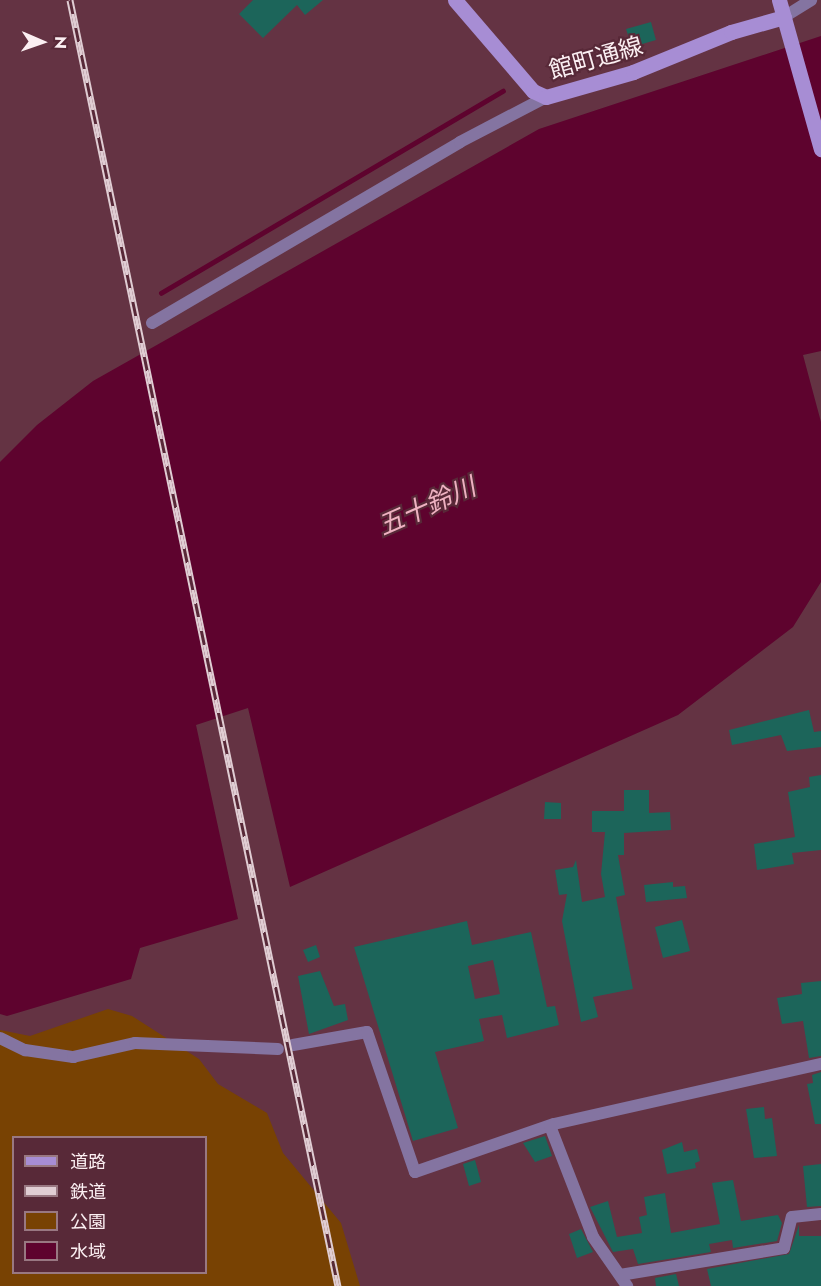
<!DOCTYPE html>
<meta charset="utf-8">
<style>
body{margin:0}
#map{position:relative;width:821px;height:1286px;overflow:hidden;background:#643343;font-family:Jost,"Noto Sans JP",sans-serif}
div>[style]{position:absolute}
[style*='--x']{left:calc(var(--x)*1px);top:calc(var(--y)*1px);width:calc(var(--w)*1px);rotate:calc(var(--a)*1deg)}
.green>*{inset:0;background:#784203}
.water>*{inset:0;background:#5e032e}
.stream>*{height:4.5px;margin:-2.25px;padding:0 2.25px;transform-origin:2.25px;border-radius:2.25px;background:#5e032e}
.building>*{inset:0;background:#1c655a}
.minor>*{height:12px;margin:-6px;padding:0 6px;transform-origin:6px;border-radius:6px;background:#8474a1}
.secondary>*{height:15px;margin:-7.5px;padding:0 7.5px;transform-origin:7.5px;border-radius:7.5px;background:#a78dd4}
.rail>*{height:7px;margin-top:-3.5px;transform-origin:0;background:repeating-linear-gradient(90deg,#582938 0 14px,#e0cdd3 0 28px);box-sizing:border-box;border-block:2px solid #e0cdd3}
span{translate:-50% -50%;white-space:nowrap;text-align:center;line-height:1.15;-webkit-text-stroke:4.5px #582938;paint-order:stroke}
.street-label{font-size:24px;color:#fbeff2}
.water-label{font-size:26px;color:#eeb1c1;font-style:italic}
.legend{position:absolute;left:12px;top:1136px;width:195px;height:138px;box-sizing:border-box;background:#582938;border:2px solid #997882;margin:0;padding:8px 10px;list-style:none;font-size:18px;color:#fbeff2}
.legend li{display:flex;align-items:center;gap:12px;height:30px}
.legend b{width:30px;border:2px solid #997882}
.north{position:absolute;left:12px;top:12px;width:60px;height:60px;-webkit-text-stroke:4px #582938;paint-order:stroke;rotate:92deg;font-size:16px;font-weight:700;line-height:24px;text-align:center;color:#fbeff2}
.north::after{content:'';display:block;margin:auto;width:21px;height:27px;background:#fbeff2;clip-path:polygon(50% 0,100% 100%,50% 72%,0 100%)}
</style>
<div id="map">
<div class="green">
<i style="clip-path:polygon(evenodd,108px 1009px,132px 1016px,199px 1059px,218px 1084px,267px 1113px,283px 1153px,341px 1223px,360px 1286px,0 1286px,0 1030px,30px 1036px,108px 1009px,14px 1138px,206px 1138px,206px 1272px,14px 1272px,14px 1138px)"></i>
</div>
<div class="water">
<i style="clip-path:polygon(821px 36px,821px 351px,803px 355px,821px 422px,821px 582px,793px 627px,678px 715px,290px 887px,248px 708px,196px 725px,238px 919px,140px 948px,131px 979px,7px 1016px,0 1014px,0 462px,37px 425px,93px 381px,539px 129px)"></i>
</div>
<div class="stream">
<i style="--x:161;--y:293;--w:397;--a:-30.6"></i>
</div>
<div class="building">
<i style="clip-path:polygon(253px 0,323px 0,305px 15px,297px 5px,263px 38px,239px 14px)"></i>
<i style="clip-path:polygon(651px 22px,656px 40px,632px 47px,626px 29px)"></i>
<i style="clip-path:polygon(809px 710px,814px 732px,821px 731px,821px 747px,787px 751px,781px 735px,732px 745px,729px 730px)"></i>
<i style="clip-path:polygon(821px 775px,821px 850px,792px 853px,794px 864px,757px 870px,754px 844px,795px 837px,788px 792px,810px 787px,809px 777px)"></i>
<i style="clip-path:polygon(624px 790px,649px 790px,649px 813px,670px 812px,671px 830px,624px 833px,624px 855px,618px 855px,625px 895px,616px 897px,633px 989px,593px 997px,598px 1017px,581px 1022px,562px 921px,567px 894px,559px 895px,555px 870px,573px 867px,576px 860px,582px 902px,605px 897px,601px 874px,605px 832px,592px 832px,592px 811px,624px 811px)"></i>
<i style="clip-path:polygon(545px 802px,561px 803px,561px 819px,544px 819px)"></i>
<i style="clip-path:polygon(673px 882px,673px 887px,685px 886px,687px 898px,646px 902px,644px 885px)"></i>
<i style="clip-path:polygon(682px 920px,690px 951px,663px 958px,655px 927px)"></i>
<i style="clip-path:polygon(evenodd,467px 921px,472px 945px,531px 932px,547px 1007px,555px 1006px,559px 1025px,507px 1038px,502px 1015px,479px 1019px,484px 1041px,435px 1052px,458px 1128px,413px 1141px,354px 947px,467px 921px,493px 960px,500px 994px,475px 999px,468px 966px,493px 960px)"></i>
<i style="clip-path:polygon(316px 945px,320px 957px,308px 962px,303px 950px)"></i>
<i style="clip-path:polygon(320px 971px,334px 1006px,345px 1004px,348px 1020px,309px 1034px,298px 976px)"></i>
<i style="clip-path:polygon(821px 981px,821px 1056px,809px 1058px,803px 1021px,782px 1024px,777px 998px,802px 994px,801px 983px)"></i>
<i style="clip-path:polygon(821px 1072px,821px 1124px,815px 1124px,807px 1084px,813px 1083px,812px 1075px)"></i>
<i style="clip-path:polygon(764px 1107px,765px 1119px,772px 1118px,777px 1156px,754px 1158px,746px 1109px)"></i>
<i style="clip-path:polygon(545px 1136px,552px 1156px,535px 1162px,523px 1143px)"></i>
<i style="clip-path:polygon(682px 1142px,684px 1152px,697px 1149px,700px 1161px,695px 1163px,696px 1168px,667px 1174px,662px 1150px)"></i>
<i style="clip-path:polygon(475px 1160px,481px 1182px,469px 1186px,463px 1164px)"></i>
<i style="clip-path:polygon(821px 1164px,821px 1206px,807px 1207px,803px 1166px)"></i>
<i style="clip-path:polygon(733px 1180px,741px 1221px,778px 1215px,782px 1223px,777px 1241px,733px 1248px,732px 1240px,709px 1244px,711px 1252px,638px 1264px,633px 1249px,613px 1252px,590px 1207px,608px 1201px,617px 1237px,642px 1233px,639px 1217px,647px 1215px,644px 1197px,665px 1193px,671px 1233px,720px 1224px,712px 1183px)"></i>
<i style="clip-path:polygon(799px 1225px,799px 1236px,821px 1236px,821px 1286px,711px 1286px,707px 1269px,789px 1254px)"></i>
<i style="clip-path:polygon(581px 1229px,593px 1252px,577px 1258px,569px 1234px)"></i>
<i style="clip-path:polygon(676px 1274px,679px 1286px,656px 1286px,655px 1278px)"></i>
</div>
<div class="minor">
<i style="--x:784;--y:17;--w:32;--a:-32"></i>
<i style="--x:152;--y:323;--w:357;--a:-30.4"></i>
<i style="--x:460;--y:142;--w:97;--a:-27.6"></i>
<i style="--x:0;--y:1038;--w:28;--a:26"></i>
<i style="--x:25;--y:1050;--w:49;--a:8.3"></i>
<i style="--x:73;--y:1057;--w:64;--a:-12.7"></i>
<i style="--x:135;--y:1043;--w:143;--a:2.4"></i>
<i style="--x:293;--y:1045;--w:75;--a:-10"></i>
<i style="--x:367;--y:1032;--w:148;--a:71.1"></i>
<i style="--x:415;--y:1172;--w:147;--a:-19.1"></i>
<i style="--x:554;--y:1124;--w:274;--a:-12.7"></i>
<i style="--x:550;--y:1126;--w:119;--a:68.8"></i>
<i style="--x:593;--y:1237;--w:60;--a:55.2"></i>
<i style="--x:620;--y:1275;--w:166;--a:-9.3"></i>
<i style="--x:784;--y:1248;--w:32;--a:-76"></i>
<i style="--x:792;--y:1217;--w:29;--a:-6"></i>
</div>
<div class="secondary">
<i style="--x:455;--y:0;--w:120;--a:49.4"></i>
<i style="--x:533;--y:91;--w:14;--a:25"></i>
<i style="--x:546;--y:97;--w:91;--a:-16"></i>
<i style="--x:633;--y:72;--w:106;--a:-22.2"></i>
<i style="--x:731;--y:32;--w:55;--a:-15.8"></i>
<i style="--x:779;--y:0;--w:155;--a:74.3"></i>
</div>
<div class="rail">
<i style="--x:70;--y:0;--w:1314;--a:78.23"></i>
</div>
<div class="street-label">
<span style="left:596px;top:58px;rotate:-16deg">館町通線</span>
</div>
<div class="water-label">
<span style="left:427px;top:507px;rotate:-24deg">五十鈴川</span>
</div>
<ul class="legend">
<li><b style="height:8px;background:#a78dd4"></b>道路</li>
<li><b style="height:8px;background:#e0cdd3"></b>鉄道</li>
<li><b style="height:16px;background:#784203"></b>公園</li>
<li><b style="height:16px;background:#5e032e"></b>水域</li>
</ul>
<div class="north">N</div>
</div>
